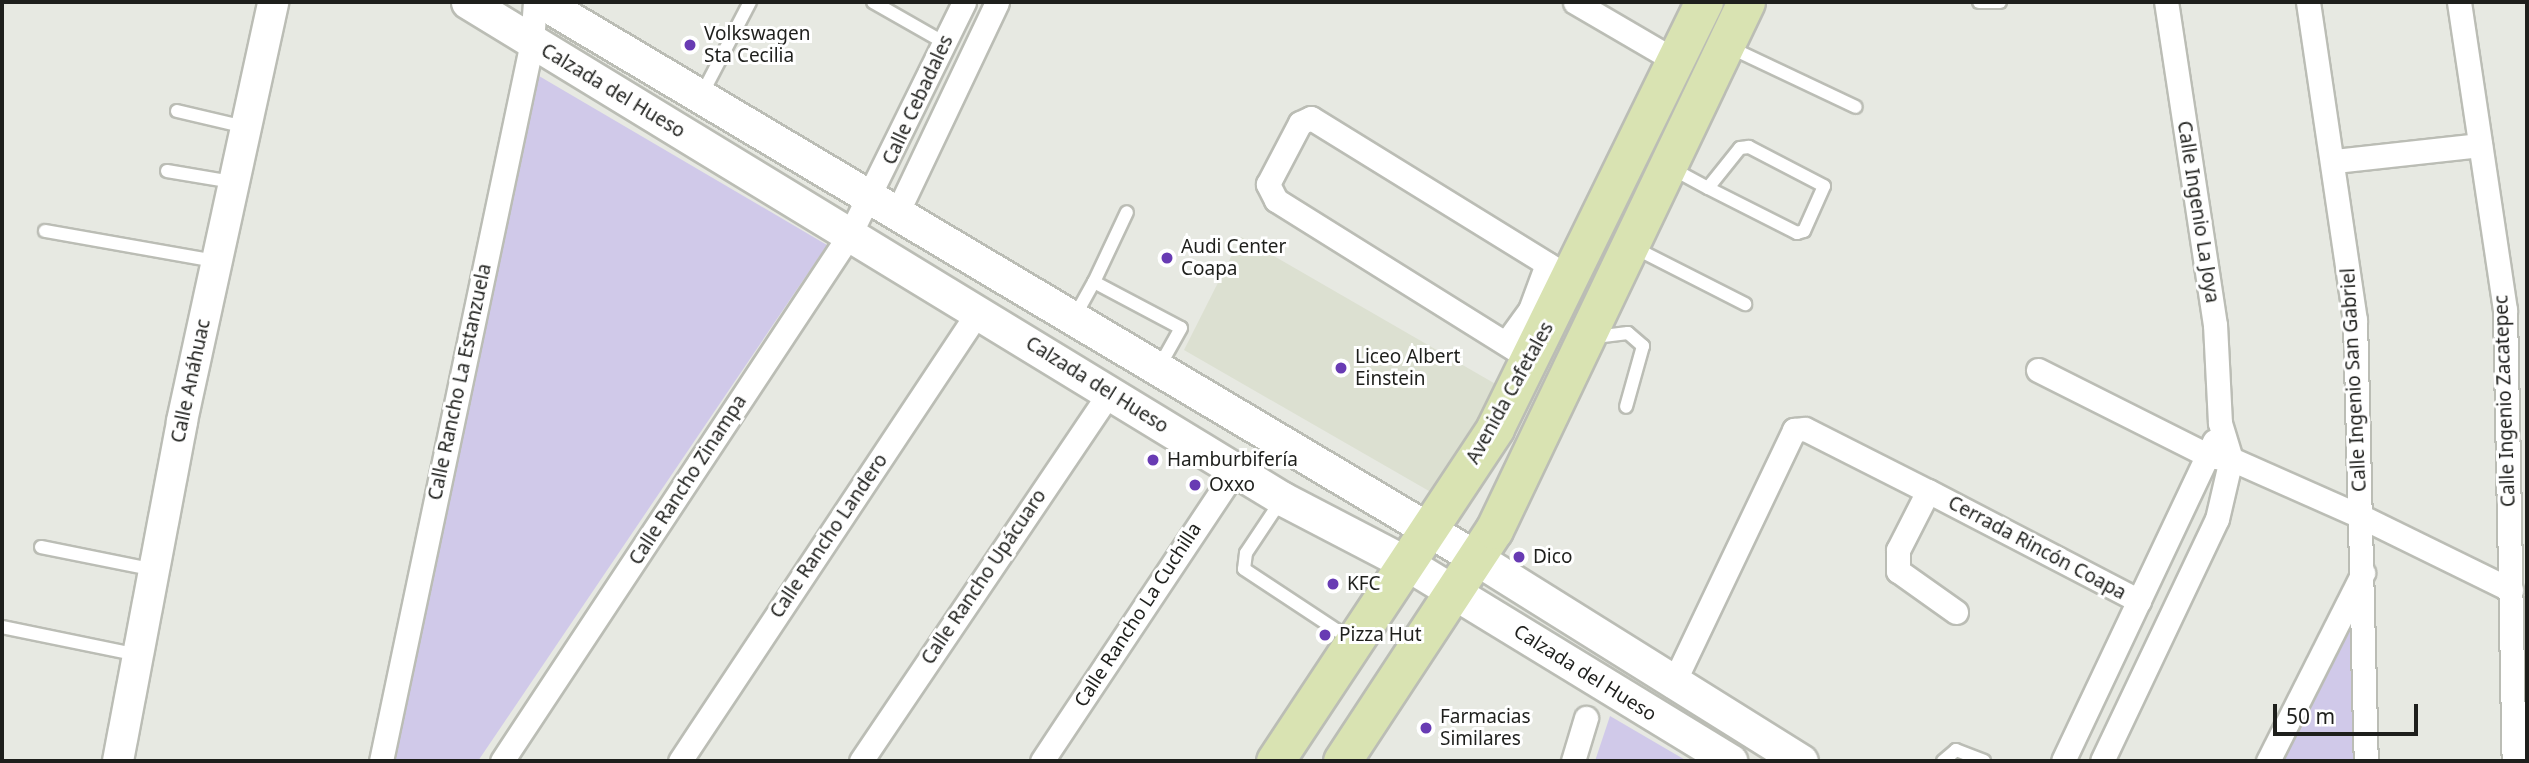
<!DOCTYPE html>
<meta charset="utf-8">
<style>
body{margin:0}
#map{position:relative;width:2529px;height:763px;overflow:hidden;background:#e7e9e2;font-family:"Noto Sans",sans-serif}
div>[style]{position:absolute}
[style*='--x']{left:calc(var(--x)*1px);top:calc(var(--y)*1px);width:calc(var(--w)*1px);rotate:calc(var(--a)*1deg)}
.built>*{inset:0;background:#dce0d1}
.green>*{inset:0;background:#d0c9e9}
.roads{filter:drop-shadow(2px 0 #bbbdb5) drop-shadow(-2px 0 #bbbdb5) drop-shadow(0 2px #bbbdb5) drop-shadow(0 -2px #bbbdb5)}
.service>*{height:12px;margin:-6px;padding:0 6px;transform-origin:6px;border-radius:6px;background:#fff}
.minor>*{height:23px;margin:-11.5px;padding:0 11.5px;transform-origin:11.5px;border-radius:11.5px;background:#fff}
.tertiary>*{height:30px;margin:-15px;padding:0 15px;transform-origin:15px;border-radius:15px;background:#fff}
.secondary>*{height:33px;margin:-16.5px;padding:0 16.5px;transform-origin:16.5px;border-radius:16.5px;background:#fff}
.primary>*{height:37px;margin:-18.5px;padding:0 18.5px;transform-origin:18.5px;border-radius:18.5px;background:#d9e3b2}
.dots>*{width:19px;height:19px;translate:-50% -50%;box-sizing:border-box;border:4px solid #fff;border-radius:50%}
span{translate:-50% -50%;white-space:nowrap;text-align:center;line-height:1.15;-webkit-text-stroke:6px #fff;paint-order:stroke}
.poi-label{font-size:19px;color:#1e1f1c}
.left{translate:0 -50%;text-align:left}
.street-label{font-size:19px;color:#1e1f1c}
.frame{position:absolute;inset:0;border:4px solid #1e1f1c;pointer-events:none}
.scale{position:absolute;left:2273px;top:704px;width:145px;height:32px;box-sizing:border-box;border:4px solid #1e1f1c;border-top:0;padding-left:9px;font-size:21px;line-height:24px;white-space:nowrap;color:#1e1f1c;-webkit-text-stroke:5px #fff;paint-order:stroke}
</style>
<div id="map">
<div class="built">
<i style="clip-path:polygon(1241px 237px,1499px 386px,1429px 491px,1184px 350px)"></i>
</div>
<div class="green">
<i style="clip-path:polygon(539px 76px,827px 245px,478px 761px,394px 761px)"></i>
<i style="clip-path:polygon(2354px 614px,2359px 761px,2278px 761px)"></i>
<i style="clip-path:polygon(1610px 716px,1687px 761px,1595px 761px)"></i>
</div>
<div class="roads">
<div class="service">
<i style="--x:873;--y:2;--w:83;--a:29.7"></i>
<i style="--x:1979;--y:2;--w:21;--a:0"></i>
<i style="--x:1729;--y:47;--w:140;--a:25.3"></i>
<i style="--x:701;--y:96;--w:106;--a:-62.5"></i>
<i style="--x:177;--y:111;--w:70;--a:13.2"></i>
<i style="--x:1671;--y:168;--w:42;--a:28.4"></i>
<i style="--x:1708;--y:188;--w:100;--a:26.8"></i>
<i style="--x:1797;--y:233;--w:7;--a:-16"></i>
<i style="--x:1804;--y:231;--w:49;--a:-66"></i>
<i style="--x:1824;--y:186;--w:85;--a:-152.5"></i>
<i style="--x:1749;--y:147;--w:9;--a:174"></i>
<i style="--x:1740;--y:148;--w:51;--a:128.7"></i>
<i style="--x:167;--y:171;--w:67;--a:9.5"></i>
<i style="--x:45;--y:231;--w:174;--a:10"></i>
<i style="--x:1633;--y:247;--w:126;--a:27"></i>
<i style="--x:1094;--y:282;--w:77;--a:-64.8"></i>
<i style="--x:1075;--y:316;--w:39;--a:-61"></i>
<i style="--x:1094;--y:282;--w:98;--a:27.9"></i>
<i style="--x:1181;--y:328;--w:47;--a:119.3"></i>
<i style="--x:1595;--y:337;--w:33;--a:-7"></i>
<i style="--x:1628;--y:333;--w:20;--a:41"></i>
<i style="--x:1643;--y:346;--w:63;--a:105.6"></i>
<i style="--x:1282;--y:499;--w:65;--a:123.7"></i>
<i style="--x:1246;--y:553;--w:16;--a:97"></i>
<i style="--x:1244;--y:569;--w:127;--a:33.4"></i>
<i style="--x:41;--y:547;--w:116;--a:11.4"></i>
<i style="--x:2;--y:627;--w:140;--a:11.6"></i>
<i style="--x:1943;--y:761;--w:17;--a:-40"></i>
<i style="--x:1956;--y:750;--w:30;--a:21"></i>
</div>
<div class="minor">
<i style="--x:1575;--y:2;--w:117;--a:30.3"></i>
<i style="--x:2308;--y:2;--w:321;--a:81.6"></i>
<i style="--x:2355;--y:320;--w:441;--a:88.6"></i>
<i style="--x:2459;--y:2;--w:311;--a:81.5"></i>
<i style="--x:2505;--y:310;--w:451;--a:88.9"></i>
<i style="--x:2335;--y:161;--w:146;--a:-6.3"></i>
<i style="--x:897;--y:213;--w:233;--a:-64.6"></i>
<i style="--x:1506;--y:343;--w:41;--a:-54"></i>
<i style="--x:1530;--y:310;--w:49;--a:-69.7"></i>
<i style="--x:1532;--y:360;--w:302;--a:-148"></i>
<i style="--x:1276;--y:200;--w:18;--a:-117"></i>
<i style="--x:1268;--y:184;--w:69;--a:-62.3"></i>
<i style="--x:1300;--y:123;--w:12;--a:-24"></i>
<i style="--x:1311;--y:118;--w:307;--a:31.7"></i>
<i style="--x:2038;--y:370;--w:191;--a:26.7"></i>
<i style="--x:2209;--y:456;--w:22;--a:8"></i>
<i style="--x:2231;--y:459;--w:143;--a:23.9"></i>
<i style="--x:2362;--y:517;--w:166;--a:26.1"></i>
<i style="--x:1956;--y:612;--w:71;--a:-144.7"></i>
<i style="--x:1898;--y:571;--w:21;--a:-90"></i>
<i style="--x:1898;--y:550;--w:66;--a:-63"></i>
<i style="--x:1928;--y:491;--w:238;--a:27.5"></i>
<i style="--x:1672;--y:686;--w:284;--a:-64.5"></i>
<i style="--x:1794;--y:430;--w:11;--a:-5"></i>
<i style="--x:1805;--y:429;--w:138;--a:26.8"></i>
<i style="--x:381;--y:761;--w:735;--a:-78.14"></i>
<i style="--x:532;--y:42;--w:40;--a:-85.7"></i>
<i style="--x:502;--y:761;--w:632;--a:-56.56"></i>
<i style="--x:850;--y:234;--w:258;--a:-63.8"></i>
<i style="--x:680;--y:761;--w:539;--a:-56.43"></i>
<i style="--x:861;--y:761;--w:444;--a:-56"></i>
<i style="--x:1042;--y:761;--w:349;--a:-56.4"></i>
<i style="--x:1573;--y:761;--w:45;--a:-73.2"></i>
<i style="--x:2063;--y:761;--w:354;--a:-64.7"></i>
<i style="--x:2102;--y:761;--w:268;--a:-64.6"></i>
<i style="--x:2217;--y:519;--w:62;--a:-76.9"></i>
<i style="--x:2231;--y:459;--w:38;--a:-107"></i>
<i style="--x:2220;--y:423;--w:98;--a:-92.9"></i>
<i style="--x:2215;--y:325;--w:327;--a:-98.6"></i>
<i style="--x:2268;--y:761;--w:211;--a:-63.2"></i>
</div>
<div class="tertiary">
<i style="--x:118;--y:761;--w:346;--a:-79.3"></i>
<i style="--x:182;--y:421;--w:429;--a:-77.7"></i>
</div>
<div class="secondary">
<i style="--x:468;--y:2;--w:955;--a:31.38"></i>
<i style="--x:1283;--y:499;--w:139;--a:27.5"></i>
<i style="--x:1406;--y:563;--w:380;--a:31.4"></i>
<i style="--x:542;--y:2;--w:1087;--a:30.76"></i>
<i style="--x:1476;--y:558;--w:383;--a:32"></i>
</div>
<div class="primary">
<i style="--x:1275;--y:761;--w:399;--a:-56.5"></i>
<i style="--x:1495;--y:428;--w:475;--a:-63.9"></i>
<i style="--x:1342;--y:761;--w:277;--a:-56.7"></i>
<i style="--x:1494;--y:530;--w:585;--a:-64.49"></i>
</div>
</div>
<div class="dots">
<i style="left:690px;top:45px;background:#683bb3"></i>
<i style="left:1167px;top:258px;background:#683bb3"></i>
<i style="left:1341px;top:368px;background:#683bb3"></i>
<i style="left:1153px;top:460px;background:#683bb3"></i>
<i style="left:1195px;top:485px;background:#683bb3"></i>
<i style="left:1519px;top:557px;background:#683bb3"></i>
<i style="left:1333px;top:584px;background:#683bb3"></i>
<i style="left:1325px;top:635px;background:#683bb3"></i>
<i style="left:1426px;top:728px;background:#683bb3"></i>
</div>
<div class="poi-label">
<span class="left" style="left:704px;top:45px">Volkswagen<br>Sta Cecilia</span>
<span class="left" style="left:1181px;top:258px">Audi Center<br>Coapa</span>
<span class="left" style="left:1355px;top:368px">Liceo Albert<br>Einstein</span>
<span class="left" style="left:1167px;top:460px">Hamburbifería</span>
<span class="left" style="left:1209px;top:485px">Oxxo</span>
<span class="left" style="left:1533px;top:557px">Dico</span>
<span class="left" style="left:1347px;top:584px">KFC</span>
<span class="left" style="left:1339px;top:635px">Pizza Hut</span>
<span class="left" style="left:1440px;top:728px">Farmacias<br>Similares</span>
</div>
<div class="street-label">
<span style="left:613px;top:91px;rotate:31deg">Calzada del Hueso</span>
<span style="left:918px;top:100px;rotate:-65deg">Calle Cebadales</span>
<span style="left:2198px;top:212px;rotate:81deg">Calle Ingenio La Joya</span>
<span style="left:2354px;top:380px;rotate:-93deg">Calle Ingenio San Gabriel</span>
<span style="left:191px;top:381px;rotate:-78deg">Calle Anáhuac</span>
<span style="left:460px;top:382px;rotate:-78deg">Calle Rancho La Estanzuela</span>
<span style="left:1097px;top:385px;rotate:32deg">Calzada del Hueso</span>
<span style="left:1510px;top:393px;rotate:-61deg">Avenida Cafetales</span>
<span style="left:2505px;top:401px;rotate:-92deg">Calle Ingenio Zacatepec</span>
<span style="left:688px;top:480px;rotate:-57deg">Calle Rancho Zinampa</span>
<span style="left:829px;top:536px;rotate:-56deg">Calle Rancho Landero</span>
<span style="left:2037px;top:548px;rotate:28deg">Cerrada Rincón Coapa</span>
<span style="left:984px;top:577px;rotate:-56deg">Calle Rancho Upácuaro</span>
<span style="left:1138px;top:615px;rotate:-57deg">Calle Rancho La Cuchilla</span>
<span style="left:1585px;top:673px;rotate:32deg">Calzada del Hueso</span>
</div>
<div class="frame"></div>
<div class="scale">50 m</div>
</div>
